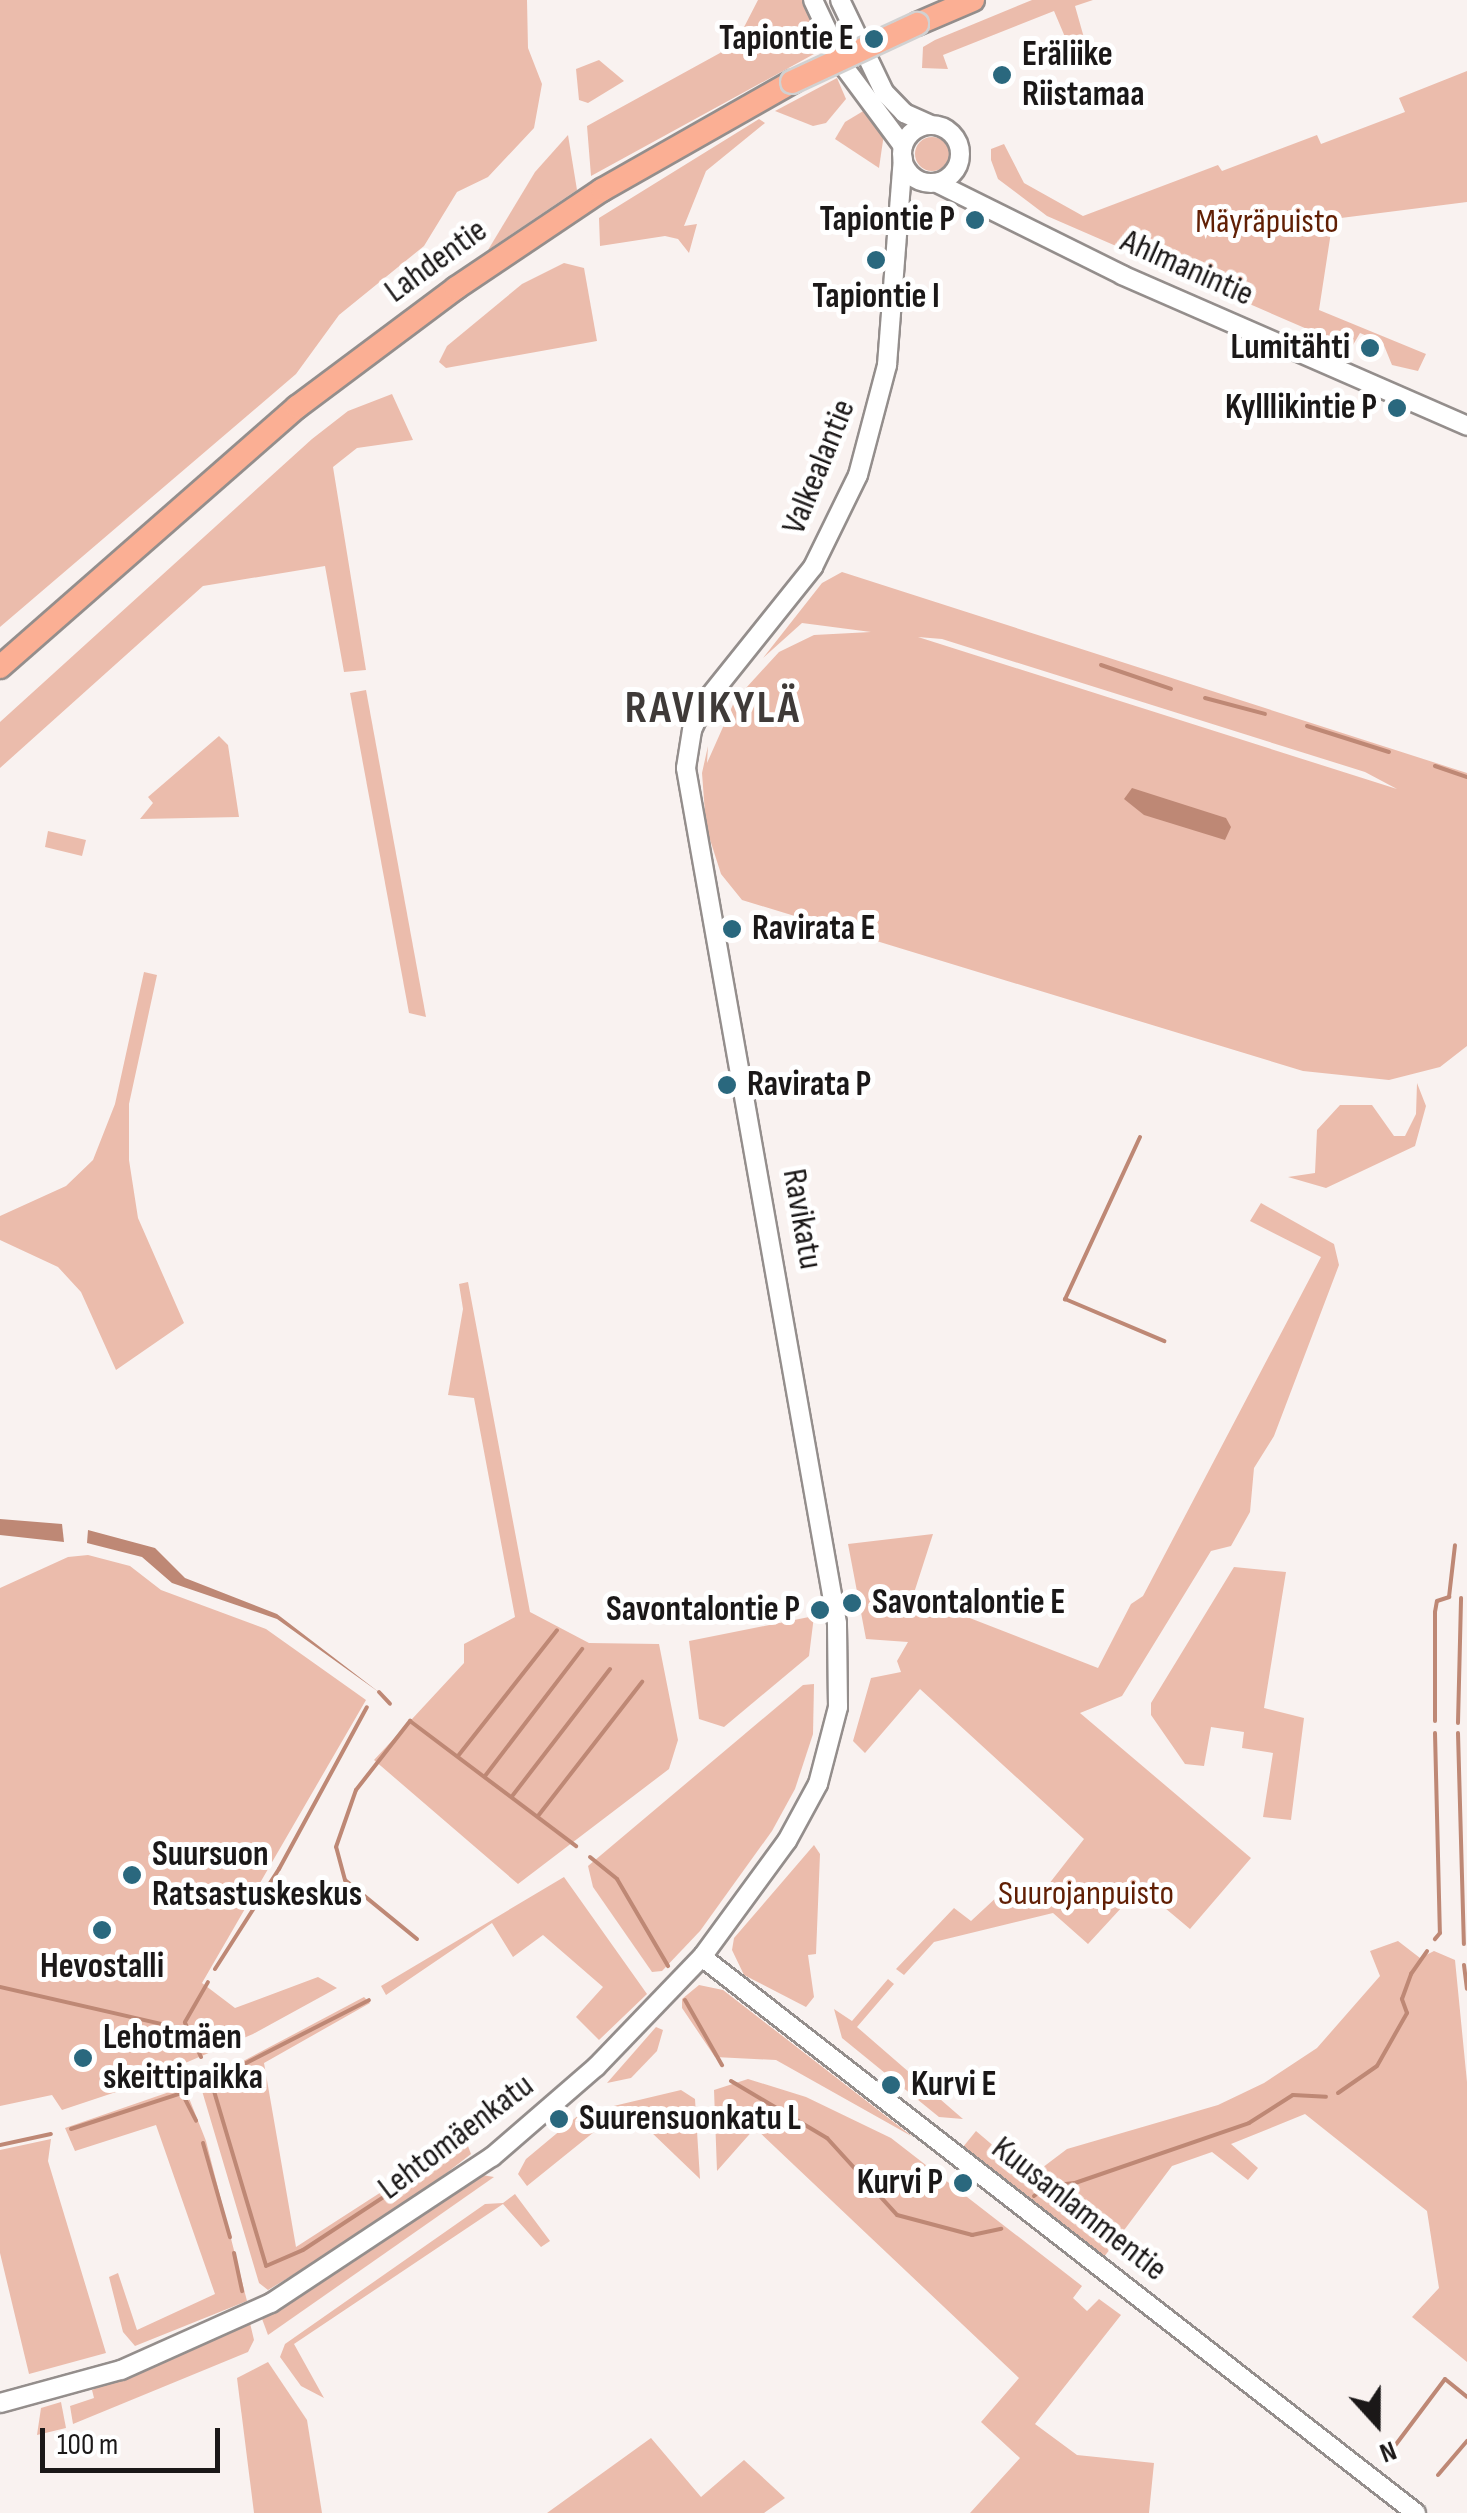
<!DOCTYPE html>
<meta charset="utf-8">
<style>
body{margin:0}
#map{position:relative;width:1467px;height:2513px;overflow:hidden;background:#f9f2f0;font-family:"Sofia Sans Condensed",sans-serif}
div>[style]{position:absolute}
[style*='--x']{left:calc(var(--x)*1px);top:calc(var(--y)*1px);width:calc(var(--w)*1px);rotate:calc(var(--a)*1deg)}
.green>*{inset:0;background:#ebbcac}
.round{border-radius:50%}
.water>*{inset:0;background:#be8875}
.stream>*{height:4px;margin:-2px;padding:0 2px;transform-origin:2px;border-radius:2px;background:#be8875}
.roads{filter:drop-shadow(2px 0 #948e8c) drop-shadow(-2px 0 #948e8c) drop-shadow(0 2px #948e8c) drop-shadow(0 -2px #948e8c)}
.secondary>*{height:18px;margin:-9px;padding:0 9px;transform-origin:9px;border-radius:9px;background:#fff}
.secondary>.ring{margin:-9px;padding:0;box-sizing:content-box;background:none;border:18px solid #fff;border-radius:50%}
.highway>*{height:22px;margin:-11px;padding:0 11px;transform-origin:11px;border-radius:11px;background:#fbaf94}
.bridges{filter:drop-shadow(2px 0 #d1d1d1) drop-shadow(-2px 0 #d1d1d1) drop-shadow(0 2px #d1d1d1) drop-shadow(0 -2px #d1d1d1)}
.highway-bridge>*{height:22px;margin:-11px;padding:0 11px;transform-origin:11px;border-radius:11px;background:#fbaf94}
.dots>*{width:28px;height:28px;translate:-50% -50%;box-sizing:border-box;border:5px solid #fff;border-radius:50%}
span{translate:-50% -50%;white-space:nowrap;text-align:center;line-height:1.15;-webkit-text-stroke:10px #fff;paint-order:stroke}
.poi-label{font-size:35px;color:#1b1818;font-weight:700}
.right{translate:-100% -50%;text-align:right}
.left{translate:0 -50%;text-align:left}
.park-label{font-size:35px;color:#611f04}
.street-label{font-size:35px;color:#1b1818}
.district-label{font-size:45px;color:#3f3a38;font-weight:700;letter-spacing:2.5px}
.north{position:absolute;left:1327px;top:2373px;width:100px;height:100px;-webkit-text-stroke:8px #fff;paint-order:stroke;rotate:159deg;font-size:28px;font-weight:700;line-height:40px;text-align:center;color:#1b1818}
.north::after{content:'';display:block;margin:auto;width:35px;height:45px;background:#1b1818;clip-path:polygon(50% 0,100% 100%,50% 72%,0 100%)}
.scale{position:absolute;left:40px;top:2428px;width:180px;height:45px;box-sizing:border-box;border:5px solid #1b1818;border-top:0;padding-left:12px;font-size:30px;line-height:35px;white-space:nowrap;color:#1b1818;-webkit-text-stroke:8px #fff;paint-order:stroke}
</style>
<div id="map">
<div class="green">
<i style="clip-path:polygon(0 0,527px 0,528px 48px,542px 84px,534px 128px,488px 177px,457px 192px,424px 246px,339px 315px,296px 374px,0 627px)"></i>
<i style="clip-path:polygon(758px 0,805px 0,825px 48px,591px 176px,587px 126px,720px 53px,741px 33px)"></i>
<i style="clip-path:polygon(1032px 0,1093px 0,1075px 6px,1092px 66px,1079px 70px,1054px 11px,943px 55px,948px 69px,922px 68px,923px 47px,935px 40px)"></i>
<i style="clip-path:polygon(599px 60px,624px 81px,588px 103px,579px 100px,576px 69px)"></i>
<i style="clip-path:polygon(1467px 71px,1467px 202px,1333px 219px,1319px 310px,1426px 354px,1418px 371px,1392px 365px,1383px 343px,1360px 333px,1353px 345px,1314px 332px,1047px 216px,998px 179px,991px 160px,991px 149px,1004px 144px,1024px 183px,1083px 216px,1218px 165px,1222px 171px,1317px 135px,1321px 144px,1405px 112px,1399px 98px)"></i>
<i style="clip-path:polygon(837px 78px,846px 99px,826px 123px,813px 126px,775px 111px)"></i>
<i style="clip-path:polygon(865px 110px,885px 127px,879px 168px,835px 139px,845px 122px)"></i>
<i style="clip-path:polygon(759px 119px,765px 123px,706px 171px,684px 226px,697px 224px,689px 253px,678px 239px,665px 236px,600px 246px,599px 218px)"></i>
<i style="clip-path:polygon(568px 135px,577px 190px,488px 250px,535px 172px)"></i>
<i class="round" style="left:915px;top:137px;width:34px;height:34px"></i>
<i style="clip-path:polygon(564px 263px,584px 268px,597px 341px,446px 368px,439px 362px,447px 346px,522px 284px)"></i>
<i style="clip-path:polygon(392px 394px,413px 440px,357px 448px,333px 467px,366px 670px,344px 672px,325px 566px,203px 586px,0 768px,0 722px,312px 439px,348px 411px)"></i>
<i style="clip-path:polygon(evenodd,842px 572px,1467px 773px,1467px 1046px,1440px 1067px,1389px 1080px,1303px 1071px,742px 900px,721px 874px,706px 827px,702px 773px,708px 746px,707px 763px,735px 700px,779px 652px,814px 635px,871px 632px,802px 623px,763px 658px,822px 583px,842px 572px,918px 637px,942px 639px,1365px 772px,1397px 789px,918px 637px)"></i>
<i style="clip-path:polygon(366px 690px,426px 1017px,409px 1013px,350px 693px)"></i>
<i style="clip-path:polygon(219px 736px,228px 745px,239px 817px,140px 819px,153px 803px,148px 797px)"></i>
<i style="clip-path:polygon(48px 831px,86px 840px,82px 856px,45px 847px)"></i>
<i style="clip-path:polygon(144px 972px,157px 975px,129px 1104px,129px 1160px,138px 1218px,184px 1323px,116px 1370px,81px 1292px,58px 1267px,0 1240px,0 1216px,66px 1186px,93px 1160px,115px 1104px)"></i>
<i style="clip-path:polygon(1417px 1083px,1426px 1106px,1415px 1146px,1326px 1188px,1288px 1177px,1315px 1173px,1317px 1130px,1340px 1105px,1372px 1105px,1394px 1136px,1405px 1136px,1416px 1114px)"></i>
<i style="clip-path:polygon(1261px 1203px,1334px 1244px,1339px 1265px,1274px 1436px,1254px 1468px,1250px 1512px,1231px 1546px,1211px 1551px,1122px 1696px,1080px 1713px,1251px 1858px,1190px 1929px,1134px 1882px,1123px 1906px,1088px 1944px,1053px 1913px,934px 1942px,904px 1975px,896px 1969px,954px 1908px,971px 1921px,999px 1895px,1021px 1899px,1037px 1884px,1045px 1889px,1084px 1839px,920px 1689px,865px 1753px,853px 1741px,871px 1678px,901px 1672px,897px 1661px,908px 1642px,866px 1639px,848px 1544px,933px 1534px,913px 1596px,1098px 1668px,1131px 1604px,1143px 1596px,1321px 1257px,1250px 1221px)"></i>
<i style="clip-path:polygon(468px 1282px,530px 1612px,589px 1643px,659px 1644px,678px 1740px,669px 1769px,518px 1884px,374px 1760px,464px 1663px,464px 1644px,515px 1617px,474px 1398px,448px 1395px,463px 1309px,459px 1284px)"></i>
<i style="clip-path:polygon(88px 1555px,130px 1566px,161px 1590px,266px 1629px,366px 1700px,202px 1983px,235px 2008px,318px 1977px,337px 1988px,253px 2034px,122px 2090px,62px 2110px,52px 2095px,0 2106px,0 1588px,68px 1557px)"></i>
<i style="clip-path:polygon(1234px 1567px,1286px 1572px,1264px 1708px,1304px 1718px,1291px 1820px,1263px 1817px,1273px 1753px,1242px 1748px,1244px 1732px,1211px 1727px,1204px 1766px,1185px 1764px,1151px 1715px,1151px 1703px)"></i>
<i style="clip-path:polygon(814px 1616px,809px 1656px,724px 1727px,699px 1719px,689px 1641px)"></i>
<i style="clip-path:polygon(814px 1684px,813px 1734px,795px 1789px,772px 1831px,700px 1931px,662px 1971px,652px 1972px,593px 1887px,588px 1866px,803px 1685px)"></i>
<i style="clip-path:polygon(814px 1845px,820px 1854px,816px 1954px,808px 1955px,814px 1997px,806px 2007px,744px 1975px,732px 1950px,734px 1938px)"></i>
<i style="clip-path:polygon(564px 1877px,647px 1994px,599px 2040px,576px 2017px,603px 1987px,543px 1935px,513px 1957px,492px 1923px,386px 1995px,381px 1986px)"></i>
<i style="clip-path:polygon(1398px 1941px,1420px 1958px,1434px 1951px,1455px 1960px,1467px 2082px,1467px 2362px,1412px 2317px,1439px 2288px,1427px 2211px,1305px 2114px,1231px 2144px,1258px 2168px,1248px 2180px,1212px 2152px,1172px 2166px,1104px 2257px,963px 2147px,976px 2131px,1030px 2177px,1067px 2149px,1218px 2105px,1264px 2083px,1317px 2048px,1380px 1976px,1370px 1951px)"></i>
<i style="clip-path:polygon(888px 1979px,894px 1984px,857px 2027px,963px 2119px,939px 2117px,842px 2038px,834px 2009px,852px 2021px)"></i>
<i style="clip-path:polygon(699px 1985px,723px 1990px,913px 2137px,776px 2060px,715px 2057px,682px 2008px,682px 1999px)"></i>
<i style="clip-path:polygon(364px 1997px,370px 2003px,264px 2063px,296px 2247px,465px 2138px,471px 2154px,391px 2216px,268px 2290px,259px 2283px,200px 2084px)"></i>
<i style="clip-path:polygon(656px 2027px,663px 2030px,657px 2051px,631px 2078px,607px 2083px)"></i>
<i style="clip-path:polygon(748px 2079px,806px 2097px,891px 2138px,1082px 2286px,1073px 2298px,1087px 2311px,1099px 2299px,1121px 2315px,1035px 2424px,1077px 2455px,1154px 2463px,1149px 2513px,970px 2513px,1020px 2458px,981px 2422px,1019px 2378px,755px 2128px,717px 2171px,714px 2090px)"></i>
<i style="clip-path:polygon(178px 2089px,187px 2093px,206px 2141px,247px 2301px,135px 2346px,123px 2332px,109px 2277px,118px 2273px,137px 2330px,215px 2294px,156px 2125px,75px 2151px,65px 2128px)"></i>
<i style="clip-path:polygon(681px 2090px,695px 2099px,700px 2179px,625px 2107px,527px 2186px,518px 2174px,526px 2159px,580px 2114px)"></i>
<i style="clip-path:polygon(51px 2139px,48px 2161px,106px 2353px,29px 2374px,0 2253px,0 2150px)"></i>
<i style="clip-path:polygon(482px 2175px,494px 2177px,268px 2335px,261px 2316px)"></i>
<i style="clip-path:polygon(515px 2194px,550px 2241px,541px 2247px,503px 2204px,294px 2344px,324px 2398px,301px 2386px,280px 2357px,285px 2344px,485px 2204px,503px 2203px)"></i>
<i style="clip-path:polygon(250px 2323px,254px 2340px,248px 2352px,73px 2424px,70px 2406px,94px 2398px,92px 2390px)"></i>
<i style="clip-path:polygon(268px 2362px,307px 2420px,322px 2513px,254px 2513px,237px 2378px)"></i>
<i style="clip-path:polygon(61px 2402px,66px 2428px,37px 2435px,41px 2408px)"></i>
<i style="clip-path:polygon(651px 2438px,701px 2497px,744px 2460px,785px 2498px,764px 2513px,547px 2513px)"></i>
</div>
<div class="water">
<i style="clip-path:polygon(1132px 788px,1226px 818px,1231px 827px,1225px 840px,1144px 815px,1124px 799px)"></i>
<i style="clip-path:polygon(0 1519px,62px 1524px,64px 1542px,0 1535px)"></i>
<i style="clip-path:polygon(88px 1530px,155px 1548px,185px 1578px,277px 1614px,380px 1693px,277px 1619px,172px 1583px,142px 1557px,87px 1543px)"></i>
</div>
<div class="stream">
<i style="--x:1101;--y:665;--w:74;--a:18.9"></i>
<i style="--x:1205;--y:698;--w:62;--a:14.9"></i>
<i style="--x:1307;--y:726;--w:86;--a:17.6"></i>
<i style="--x:1435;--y:766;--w:34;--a:19"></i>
<i style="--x:1140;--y:1137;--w:179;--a:114.8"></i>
<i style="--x:1065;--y:1299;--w:108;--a:23"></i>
<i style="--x:379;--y:1692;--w:16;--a:47"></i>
<i style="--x:1435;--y:1721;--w:109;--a:-90"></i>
<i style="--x:1435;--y:1612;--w:11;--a:-80"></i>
<i style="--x:1437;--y:1601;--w:13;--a:-18"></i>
<i style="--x:1449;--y:1597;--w:52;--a:-83.4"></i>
<i style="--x:1458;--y:1723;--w:125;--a:-88.6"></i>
<i style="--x:1435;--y:1733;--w:200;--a:88.6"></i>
<i style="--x:1440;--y:1933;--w:8;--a:130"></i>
<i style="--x:1458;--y:1733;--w:211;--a:88.4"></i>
<i style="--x:458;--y:1756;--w:160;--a:-51.8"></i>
<i style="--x:485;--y:1776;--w:160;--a:-52.6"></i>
<i style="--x:513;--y:1795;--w:159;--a:-52.4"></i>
<i style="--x:538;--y:1816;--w:170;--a:-52.2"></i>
<i style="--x:590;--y:1857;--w:35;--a:39"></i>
<i style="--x:617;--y:1879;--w:101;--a:59.6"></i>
<i style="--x:417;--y:1939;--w:93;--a:-140.7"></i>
<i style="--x:345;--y:1880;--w:34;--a:-105"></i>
<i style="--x:336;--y:1847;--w:60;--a:-70.7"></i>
<i style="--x:356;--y:1790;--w:88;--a:-52"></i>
<i style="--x:410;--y:1721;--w:208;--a:37"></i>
<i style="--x:1464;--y:1965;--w:24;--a:83"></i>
<i style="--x:215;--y:1969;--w:119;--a:-57.4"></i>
<i style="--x:279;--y:1869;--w:184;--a:-61.5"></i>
<i style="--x:0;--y:1987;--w:192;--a:12.9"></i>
<i style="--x:685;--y:2000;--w:75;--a:60.4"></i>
<i style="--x:201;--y:2057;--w:38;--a:-115"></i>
<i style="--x:185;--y:2022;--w:46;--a:-60.1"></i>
<i style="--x:208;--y:2071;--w:203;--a:73.4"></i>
<i style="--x:266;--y:2266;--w:40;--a:-23.4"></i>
<i style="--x:303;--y:2250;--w:149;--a:-33.3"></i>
<i style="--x:731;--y:2081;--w:112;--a:30.7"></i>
<i style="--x:827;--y:2138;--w:104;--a:47.7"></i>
<i style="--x:897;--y:2215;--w:78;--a:14.9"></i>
<i style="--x:972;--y:2235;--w:30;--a:-12"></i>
<i style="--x:205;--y:2084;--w:184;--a:-27.1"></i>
<i style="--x:1338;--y:2093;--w:47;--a:-34.7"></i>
<i style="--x:1377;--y:2066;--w:61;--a:-60.5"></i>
<i style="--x:1407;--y:2013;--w:15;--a:-110"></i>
<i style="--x:1402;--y:1999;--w:27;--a:-70"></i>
<i style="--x:1411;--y:1974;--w:28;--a:-55"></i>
<i style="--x:71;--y:2129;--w:117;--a:-18"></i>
<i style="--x:182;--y:2093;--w:31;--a:63"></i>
<i style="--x:203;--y:2143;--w:98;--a:74"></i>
<i style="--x:0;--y:2145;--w:52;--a:-12.2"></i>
<i style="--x:1034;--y:2196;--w:16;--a:-38"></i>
<i style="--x:1047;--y:2186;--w:28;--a:-6"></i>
<i style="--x:1075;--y:2183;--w:184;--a:-19"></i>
<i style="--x:1249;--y:2123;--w:52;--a:-32.5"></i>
<i style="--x:1293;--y:2095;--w:33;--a:3"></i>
<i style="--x:234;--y:2253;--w:39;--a:78"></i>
<i style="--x:1394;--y:2447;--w:85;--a:-53.1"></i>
<i style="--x:1445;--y:2379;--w:28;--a:39"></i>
<i style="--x:1438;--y:2475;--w:45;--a:-49.5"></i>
</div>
<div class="roads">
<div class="secondary">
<i style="--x:813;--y:0;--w:75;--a:64.8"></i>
<i style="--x:845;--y:68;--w:97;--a:53.4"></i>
<i style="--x:840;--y:0;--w:102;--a:64.4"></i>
<i style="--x:884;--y:92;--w:29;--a:46"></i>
<i style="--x:904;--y:113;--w:27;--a:24"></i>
<i class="ring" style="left:902px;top:125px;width:40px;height:40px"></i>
<i style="--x:937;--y:183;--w:207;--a:26.4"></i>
<i style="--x:1122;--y:275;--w:377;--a:23.6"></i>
<i style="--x:702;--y:1957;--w:905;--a:37.91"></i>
<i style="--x:0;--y:2403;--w:125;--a:-15.3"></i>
<i style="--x:121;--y:2370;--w:164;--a:-24.1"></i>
<i style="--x:271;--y:2303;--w:265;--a:-33.5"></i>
<i style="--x:492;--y:2157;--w:138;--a:-40.9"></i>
<i style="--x:596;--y:2067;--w:153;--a:-46.1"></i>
<i style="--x:702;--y:1957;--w:144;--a:-53.8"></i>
<i style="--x:787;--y:1841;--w:65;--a:-61.5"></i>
<i style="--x:818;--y:1784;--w:80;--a:-75.4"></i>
<i style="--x:838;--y:1707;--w:84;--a:-90.7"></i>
<i style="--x:837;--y:1623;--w:868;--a:-100.02"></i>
<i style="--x:686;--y:768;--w:38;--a:-81"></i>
<i style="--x:692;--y:730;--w:31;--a:-65"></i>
<i style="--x:705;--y:702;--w:173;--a:-51.3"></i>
<i style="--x:813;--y:567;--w:102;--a:-63.9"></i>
<i style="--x:858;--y:475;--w:114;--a:-75.2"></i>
<i style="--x:887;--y:365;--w:207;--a:-85.6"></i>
</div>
<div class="highway">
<i style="--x:917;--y:24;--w:61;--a:-23.2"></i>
<i style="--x:0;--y:667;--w:395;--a:-41.2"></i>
<i style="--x:297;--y:407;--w:199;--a:-36.8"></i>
<i style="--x:456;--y:288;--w:176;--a:-33.9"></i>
<i style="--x:602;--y:190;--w:219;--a:-29.6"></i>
</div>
</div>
<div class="bridges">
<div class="highway-bridge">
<i style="--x:792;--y:82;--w:138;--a:-24.9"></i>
</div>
</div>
<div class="dots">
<i style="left:874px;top:39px;background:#2a687e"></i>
<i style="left:1002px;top:75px;background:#2a687e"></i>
<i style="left:975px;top:220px;background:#2a687e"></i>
<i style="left:876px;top:260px;background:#2a687e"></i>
<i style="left:1370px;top:348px;background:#2a687e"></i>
<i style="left:1397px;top:408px;background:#2a687e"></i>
<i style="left:732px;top:929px;background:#2a687e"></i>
<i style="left:727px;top:1085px;background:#2a687e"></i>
<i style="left:852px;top:1603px;background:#2a687e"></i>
<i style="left:820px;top:1610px;background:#2a687e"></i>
<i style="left:132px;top:1875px;background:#2a687e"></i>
<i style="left:102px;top:1930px;background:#2a687e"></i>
<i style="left:83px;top:2058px;background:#2a687e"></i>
<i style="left:891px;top:2085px;background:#2a687e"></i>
<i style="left:559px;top:2119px;background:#2a687e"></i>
<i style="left:963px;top:2183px;background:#2a687e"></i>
</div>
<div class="poi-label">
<span class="right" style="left:854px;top:39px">Tapiontie E</span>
<span class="left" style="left:1022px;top:75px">Eräliike<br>Riistamaa</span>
<span class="right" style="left:955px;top:220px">Tapiontie P</span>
<span style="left:876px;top:297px">Tapiontie I</span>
<span class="right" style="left:1350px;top:348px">Lumitähti</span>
<span class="right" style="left:1377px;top:408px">Kylllikintie P</span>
<span class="left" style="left:752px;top:929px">Ravirata E</span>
<span class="left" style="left:747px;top:1085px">Ravirata P</span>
<span class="left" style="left:872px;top:1603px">Savontalontie E</span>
<span class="right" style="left:800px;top:1610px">Savontalontie P</span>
<span class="left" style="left:152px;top:1875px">Suursuon<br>Ratsastuskeskus</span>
<span style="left:102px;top:1967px">Hevostalli</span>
<span class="left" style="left:103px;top:2058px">Lehotmäen<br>skeittipaikka</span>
<span class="left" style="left:911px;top:2085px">Kurvi E</span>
<span class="left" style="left:579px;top:2119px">Suurensuonkatu L</span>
<span class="right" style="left:943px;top:2183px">Kurvi P</span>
</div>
<div class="park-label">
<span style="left:1267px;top:222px">Mäyräpuisto</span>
<span style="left:1086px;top:1894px">Suurojanpuisto</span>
</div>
<div class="street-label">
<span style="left:436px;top:261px;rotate:-36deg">Lahdentie</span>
<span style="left:1187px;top:268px;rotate:24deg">Ahlmanintie</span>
<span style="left:819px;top:467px;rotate:-68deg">Valkealantie</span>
<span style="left:802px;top:1219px;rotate:80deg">Ravikatu</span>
<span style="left:456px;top:2137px;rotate:-37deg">Lehtomäenkatu</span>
<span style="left:1079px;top:2209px;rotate:38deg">Kuusanlammentie</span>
</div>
<div class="district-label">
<span style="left:713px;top:709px">RAVIKYLÄ</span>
</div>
<div class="north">N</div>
<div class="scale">100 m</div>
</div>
